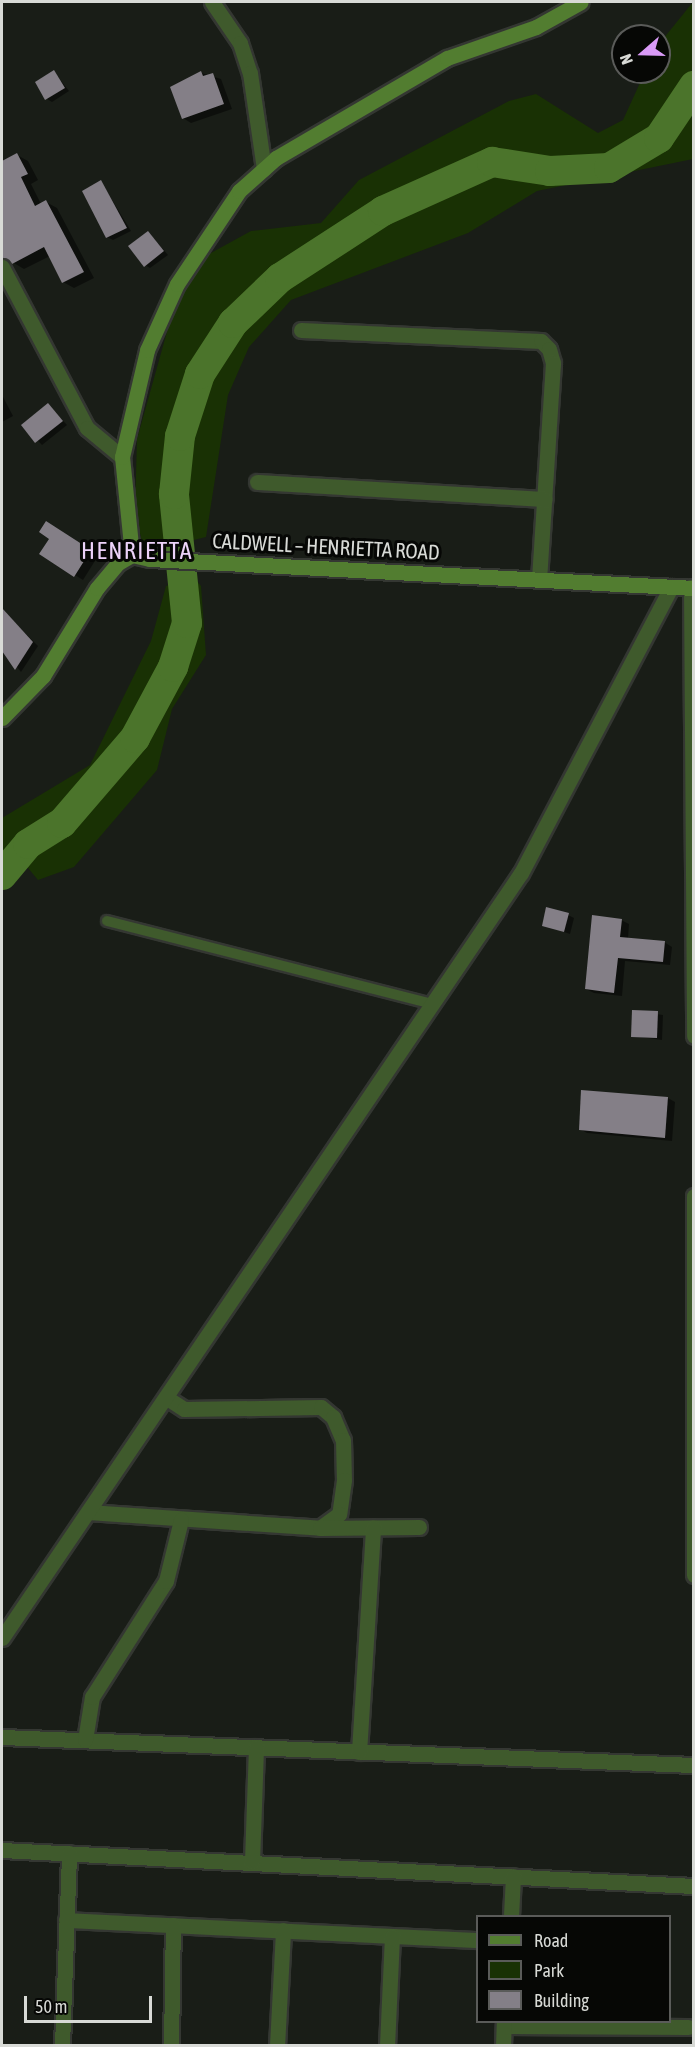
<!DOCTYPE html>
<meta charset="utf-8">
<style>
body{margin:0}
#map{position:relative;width:695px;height:2047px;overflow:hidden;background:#191d17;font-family:"Asap Condensed",sans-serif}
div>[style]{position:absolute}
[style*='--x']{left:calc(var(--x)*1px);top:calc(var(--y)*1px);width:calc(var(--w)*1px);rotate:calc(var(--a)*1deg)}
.green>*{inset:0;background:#193104}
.shadow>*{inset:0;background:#0007}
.river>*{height:30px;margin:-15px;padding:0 15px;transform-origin:15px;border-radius:15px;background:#4b742b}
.building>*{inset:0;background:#847f87}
.roads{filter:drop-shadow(2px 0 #343732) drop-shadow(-2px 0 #343732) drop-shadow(0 2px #343732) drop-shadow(0 -2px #343732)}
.lane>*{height:10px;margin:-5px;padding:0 5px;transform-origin:5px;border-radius:5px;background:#3f5a2c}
.street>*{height:15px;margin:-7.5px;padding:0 7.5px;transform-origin:7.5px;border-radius:7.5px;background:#3f5a2c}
.secondary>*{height:15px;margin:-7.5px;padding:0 7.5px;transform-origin:7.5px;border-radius:7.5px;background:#527d30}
span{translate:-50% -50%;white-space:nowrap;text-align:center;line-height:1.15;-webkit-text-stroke:6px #060705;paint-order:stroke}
.street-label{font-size:21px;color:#d8dad6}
.quarter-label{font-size:24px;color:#ecd2f9;letter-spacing:1.5px}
.frame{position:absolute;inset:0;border:3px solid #d8dad6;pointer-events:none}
.legend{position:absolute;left:476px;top:1915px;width:195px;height:108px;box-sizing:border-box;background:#060705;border:2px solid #5a5b59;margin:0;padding:8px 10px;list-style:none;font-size:18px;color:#d8dad6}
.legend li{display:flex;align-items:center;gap:12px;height:30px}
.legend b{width:30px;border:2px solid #5a5b59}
.north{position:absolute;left:611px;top:24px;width:60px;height:60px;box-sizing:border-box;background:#060705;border:2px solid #5a5b59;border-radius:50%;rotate:250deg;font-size:16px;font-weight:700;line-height:24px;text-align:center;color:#d8dad6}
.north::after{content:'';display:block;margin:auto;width:21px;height:27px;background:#d99af7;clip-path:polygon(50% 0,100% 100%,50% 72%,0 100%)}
.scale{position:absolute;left:24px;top:1996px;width:128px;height:27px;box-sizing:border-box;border:3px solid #d8dad6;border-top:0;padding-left:8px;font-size:18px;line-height:21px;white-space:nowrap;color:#d8dad6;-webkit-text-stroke:4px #060705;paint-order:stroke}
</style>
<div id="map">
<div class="green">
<i style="clip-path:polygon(693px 2px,693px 159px,537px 191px,468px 233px,291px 300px,249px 347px,228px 395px,206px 537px,169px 546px,142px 542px,135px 511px,137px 439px,177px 296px,200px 259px,251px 231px,321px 223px,359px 180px,509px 101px,536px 94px,598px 133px,623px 120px,645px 72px,659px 72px,659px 44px)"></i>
<i style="clip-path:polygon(193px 576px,201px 586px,206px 655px,172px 709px,157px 770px,74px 867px,38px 880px,13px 850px,2px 860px,2px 818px,90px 765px,151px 641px,166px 586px)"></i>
</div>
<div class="shadow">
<i style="clip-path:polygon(54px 72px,69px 91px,52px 102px,47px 99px)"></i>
<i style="clip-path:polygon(201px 73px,221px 79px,232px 109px,191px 123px,183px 118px)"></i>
<i style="clip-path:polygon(17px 155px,28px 161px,38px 180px,31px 184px,41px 204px,46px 202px,57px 208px,94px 278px,74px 288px,63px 282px,50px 256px,24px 269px,2px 256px,2px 163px)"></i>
<i style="clip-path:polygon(101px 182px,131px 231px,113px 240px,107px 237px)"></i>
<i style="clip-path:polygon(149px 233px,168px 255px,150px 268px,145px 265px)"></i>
<i style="clip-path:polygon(2px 395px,13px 416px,2px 422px)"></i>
<i style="clip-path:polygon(48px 405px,67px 425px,42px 445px,23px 425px)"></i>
<i style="clip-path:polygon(55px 527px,98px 556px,83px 580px,75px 575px,51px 538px)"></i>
<i style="clip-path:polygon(7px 615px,38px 646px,21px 672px,2px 648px,2px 624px)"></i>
<i style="clip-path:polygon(568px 915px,574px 918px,570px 934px,543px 925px)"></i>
<i style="clip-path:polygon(621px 920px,629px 924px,628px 939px,664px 942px,672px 947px,670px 965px,625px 961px,622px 996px,594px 993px,586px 989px)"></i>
<i style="clip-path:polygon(634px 1011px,663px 1015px,662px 1040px,633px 1036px)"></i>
<i style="clip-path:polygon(668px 1098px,675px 1102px,672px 1141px,587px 1133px,580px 1129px)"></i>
</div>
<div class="river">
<i style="--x:2;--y:875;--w:40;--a:-50"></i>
<i style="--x:28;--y:844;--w:40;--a:-32"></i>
<i style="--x:62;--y:823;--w:112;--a:-49.3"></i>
<i style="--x:135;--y:738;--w:81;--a:-61.8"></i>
<i style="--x:173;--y:667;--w:46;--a:-72.3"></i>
<i style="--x:187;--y:623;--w:130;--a:-95.8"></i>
<i style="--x:174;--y:494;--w:58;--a:-84.1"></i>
<i style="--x:180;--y:436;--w:65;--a:-72.1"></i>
<i style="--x:200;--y:374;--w:61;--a:-57.1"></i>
<i style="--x:233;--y:323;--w:65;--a:-43.8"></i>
<i style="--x:280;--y:278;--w:123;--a:-33"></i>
<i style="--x:383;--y:211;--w:120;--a:-24.2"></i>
<i style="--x:492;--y:162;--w:59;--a:8.8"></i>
<i style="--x:550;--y:171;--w:59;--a:-2.9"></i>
<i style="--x:609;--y:168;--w:58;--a:-31"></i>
<i style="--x:659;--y:138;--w:63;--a:-56.1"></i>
</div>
<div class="building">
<i style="clip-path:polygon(54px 70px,65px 88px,45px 100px,35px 82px)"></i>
<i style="clip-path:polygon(201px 71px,203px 76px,213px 73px,224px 104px,182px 119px,170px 87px)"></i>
<i style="clip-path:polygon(17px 153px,28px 174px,21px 177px,35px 206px,46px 200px,84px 272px,62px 283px,44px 247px,12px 264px,2px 257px,2px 161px)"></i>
<i style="clip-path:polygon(101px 180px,127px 228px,106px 238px,82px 191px)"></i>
<i style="clip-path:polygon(148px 231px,164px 251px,144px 267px,128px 246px)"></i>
<i style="clip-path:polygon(48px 403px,63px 421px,35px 443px,21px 425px)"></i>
<i style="clip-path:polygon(46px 521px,91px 550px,74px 577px,39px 554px,49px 539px,39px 532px)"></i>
<i style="clip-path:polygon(2px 608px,33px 642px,15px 670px,2px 651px)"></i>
<i style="clip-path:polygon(546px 907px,569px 913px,564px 932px,542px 926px)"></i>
<i style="clip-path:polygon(592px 915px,622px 919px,620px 937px,665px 941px,663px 962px,618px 958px,614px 993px,585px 989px)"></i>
<i style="clip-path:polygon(632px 1010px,658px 1011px,657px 1038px,631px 1037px)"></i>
<i style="clip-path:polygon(581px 1090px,668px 1097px,665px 1138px,579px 1130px)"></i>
</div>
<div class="roads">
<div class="lane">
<i style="--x:107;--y:921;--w:336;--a:14.3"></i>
</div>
<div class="street">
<i style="--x:212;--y:2;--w:50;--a:55.7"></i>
<i style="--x:240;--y:43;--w:32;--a:72"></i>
<i style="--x:250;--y:73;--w:97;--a:81.7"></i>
<i style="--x:2;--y:267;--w:182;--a:62.2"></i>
<i style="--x:87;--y:428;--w:45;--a:39.6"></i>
<i style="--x:301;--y:330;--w:240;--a:2.6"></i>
<i style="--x:541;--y:341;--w:11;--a:45"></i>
<i style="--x:549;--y:349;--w:15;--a:74"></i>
<i style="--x:553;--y:363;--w:215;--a:93.7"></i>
<i style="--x:257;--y:482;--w:288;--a:3.4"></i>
<i style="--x:691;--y:587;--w:449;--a:89.6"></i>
<i style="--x:694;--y:1196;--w:379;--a:90"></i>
<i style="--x:167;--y:1398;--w:20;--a:33"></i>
<i style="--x:184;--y:1409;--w:137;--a:-0.8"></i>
<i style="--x:321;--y:1407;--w:16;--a:40"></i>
<i style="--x:333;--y:1417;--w:25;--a:67"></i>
<i style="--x:343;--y:1440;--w:40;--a:88.6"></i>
<i style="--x:344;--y:1480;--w:34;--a:98"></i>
<i style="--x:339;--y:1514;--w:24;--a:144"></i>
<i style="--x:88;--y:1512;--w:233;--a:3.9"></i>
<i style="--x:320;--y:1528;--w:99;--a:-0.6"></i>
<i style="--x:2;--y:1638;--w:924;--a:-55.85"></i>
<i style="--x:521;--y:873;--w:323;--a:-62.3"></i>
<i style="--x:2;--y:1737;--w:693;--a:2.32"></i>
<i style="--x:85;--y:1740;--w:44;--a:-80.8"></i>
<i style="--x:92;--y:1697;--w:138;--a:-57.5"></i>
<i style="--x:166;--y:1581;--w:63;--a:-76.2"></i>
<i style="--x:359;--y:1752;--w:225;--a:-86.4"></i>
<i style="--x:2;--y:1850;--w:693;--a:2.98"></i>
<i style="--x:252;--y:1862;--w:115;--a:-88"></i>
<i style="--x:511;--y:1916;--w:40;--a:-87.1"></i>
<i style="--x:66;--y:1920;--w:412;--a:2.8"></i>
<i style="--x:504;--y:2026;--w:184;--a:0.3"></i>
<i style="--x:62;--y:2046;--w:193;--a:-87.9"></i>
<i style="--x:171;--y:2046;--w:121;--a:-89.1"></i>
<i style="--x:277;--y:2046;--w:116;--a:-87"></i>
<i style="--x:387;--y:2046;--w:110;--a:-87.4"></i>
<i style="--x:503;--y:2046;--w:24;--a:-88"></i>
</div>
<div class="secondary">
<i style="--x:132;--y:555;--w:99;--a:-95.8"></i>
<i style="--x:122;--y:457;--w:110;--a:-76.8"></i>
<i style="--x:147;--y:350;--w:72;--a:-65.6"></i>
<i style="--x:177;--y:284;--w:112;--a:-56.3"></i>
<i style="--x:239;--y:191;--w:50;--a:-41.7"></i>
<i style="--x:276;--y:158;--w:198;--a:-30.3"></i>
<i style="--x:447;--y:58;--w:94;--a:-19.2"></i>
<i style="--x:536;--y:27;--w:51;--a:-29.1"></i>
<i style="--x:2;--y:718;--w:59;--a:-45.7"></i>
<i style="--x:43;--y:676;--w:103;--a:-58.5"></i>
<i style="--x:97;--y:588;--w:33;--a:-50"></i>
<i style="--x:118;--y:563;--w:16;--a:-30"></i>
<i style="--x:132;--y:555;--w:18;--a:13"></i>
<i style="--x:150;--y:559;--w:545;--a:3.05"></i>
</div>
</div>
<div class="street-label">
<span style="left:326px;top:546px;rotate:3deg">CALDWELL – HENRIETTA ROAD</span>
</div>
<div class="quarter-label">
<span style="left:137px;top:551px">HENRIETTA</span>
</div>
<div class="frame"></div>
<ul class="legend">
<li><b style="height:8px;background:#527d30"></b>Road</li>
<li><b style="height:16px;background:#193104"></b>Park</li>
<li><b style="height:16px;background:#847f87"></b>Building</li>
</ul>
<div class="north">N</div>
<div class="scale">50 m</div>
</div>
